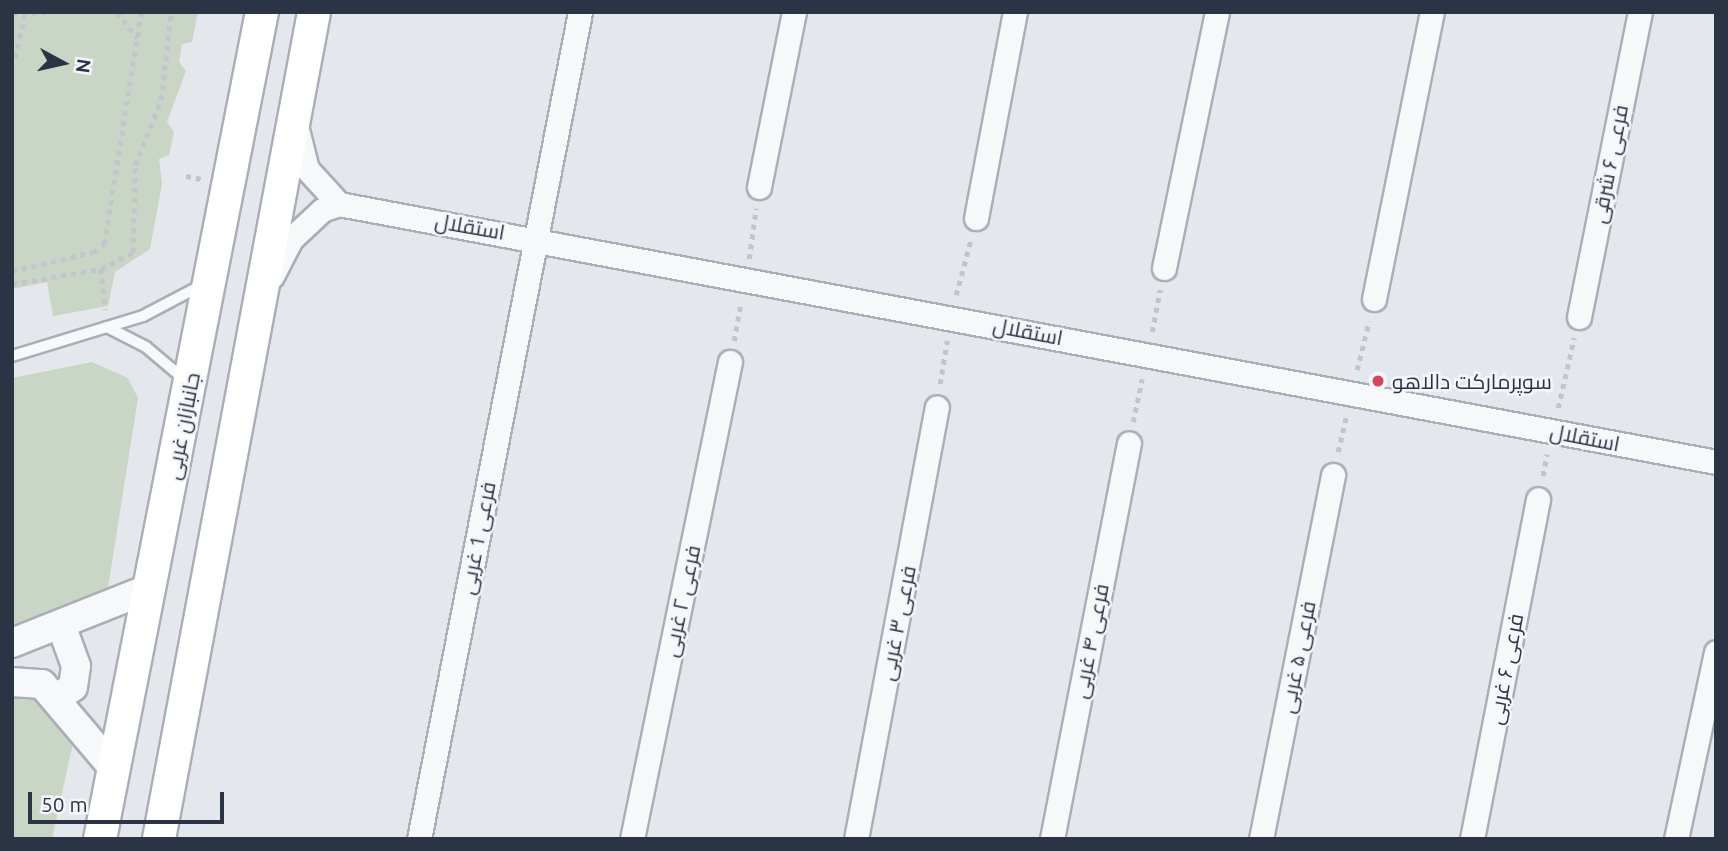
<!DOCTYPE html>
<meta charset="utf-8">
<style>
body{margin:0}
#map{position:relative;width:1728px;height:851px;overflow:hidden;background:#e4e7ec;font-family:Ubuntu,Cairo,sans-serif}
div>[style]{position:absolute}
[style*='--x']{left:calc(var(--x)*1px);top:calc(var(--y)*1px);width:calc(var(--w)*1px);rotate:calc(var(--a)*1deg)}
.green>*{inset:0;background:#c9d6c5}
.path>*{height:4.5px;margin-top:-2.25px;transform-origin:0;background:repeating-linear-gradient(90deg,#c2c5cb 0 5px,transparent 0 10px)}
.roads{filter:drop-shadow(2px 0 #a9aeb7) drop-shadow(-2px 0 #a9aeb7) drop-shadow(0 2px #a9aeb7) drop-shadow(0 -2px #a9aeb7)}
.service>*{height:10px;margin:-5px;padding:0 5px;transform-origin:5px;border-radius:5px;background:#f7f8fa}
.minor>*{height:23px;margin:-11.5px;padding:0 11.5px;transform-origin:11.5px;border-radius:11.5px;background:#f7f8fa}
.tertiary>*{height:28px;margin:-14px;padding:0 14px;transform-origin:14px;border-radius:14px;background:#f7f8fa}
.secondary>*{height:32px;margin:-16px;padding:0 16px;transform-origin:16px;border-radius:16px;background:#fff}
.dots>*{width:19px;height:19px;translate:-50% -50%;box-sizing:border-box;border:4px solid #f4f6f9;border-radius:50%}
span{translate:-50% -50%;white-space:nowrap;text-align:center;line-height:1.15;-webkit-text-stroke:5px #f4f6f9;paint-order:stroke}
.street-label{font-size:21px;color:#2b3445}
.poi-label{font-size:21px;color:#2b3445}
.left{translate:0 -50%;text-align:left}
.frame{position:absolute;inset:0;border:14px solid #2b3445;pointer-events:none}
.north{position:absolute;left:28px;top:28px;width:70px;height:70px;-webkit-text-stroke:5px #f4f6f9;paint-order:stroke;rotate:98deg;font-size:19px;font-weight:700;line-height:28px;text-align:center;color:#2b3445}
.north::after{content:'';display:block;margin:auto;width:24px;height:32px;background:#2b3445;clip-path:polygon(50% 0,100% 100%,50% 72%,0 100%)}
.scale{position:absolute;left:28px;top:792px;width:196px;height:32px;box-sizing:border-box;border:4px solid #2b3445;border-top:0;padding-left:9px;font-size:21px;line-height:24px;white-space:nowrap;color:#2b3445;-webkit-text-stroke:5px #f4f6f9;paint-order:stroke}
</style>
<div id="map">
<div class="green">
<i style="clip-path:polygon(12px 12px,198px 12px,192px 42px,182px 44px,179px 62px,186px 71px,167px 122px,174px 132px,169px 155px,159px 159px,162px 184px,150px 249px,115px 272px,108px 306px,53px 316px,47px 282px,12px 289px)"></i>
<i style="clip-path:polygon(92px 362px,128px 378px,138px 398px,107px 594px,12px 629px,12px 378px)"></i>
<i style="clip-path:polygon(12px 692px,33px 692px,76px 729px,52px 839px,12px 839px)"></i>
</div>
<div class="path">
<i style="--x:117;--y:12;--w:33;--a:52"></i>
<i style="--x:12;--y:14;--w:36;--a:-3"></i>
<i style="--x:15;--y:58;--w:43;--a:-77.9"></i>
<i style="--x:186;--y:176;--w:16;--a:11"></i>
<i style="--x:749;--y:259;--w:51;--a:-82.2"></i>
<i style="--x:101;--y:269;--w:41;--a:83"></i>
<i style="--x:12;--y:271;--w:83;--a:-13.2"></i>
<i style="--x:93;--y:252;--w:14;--a:-36"></i>
<i style="--x:104;--y:244;--w:235;--a:-80.9"></i>
<i style="--x:12;--y:284;--w:90;--a:-9.6"></i>
<i style="--x:101;--y:269;--w:36;--a:-27"></i>
<i style="--x:133;--y:253;--w:88;--a:-88.7"></i>
<i style="--x:135;--y:165;--w:70;--a:-68.2"></i>
<i style="--x:161;--y:100;--w:89;--a:-83.5"></i>
<i style="--x:956;--y:295;--w:58;--a:-75"></i>
<i style="--x:1152;--y:332;--w:43;--a:-79.2"></i>
<i style="--x:734;--y:341;--w:40;--a:-80"></i>
<i style="--x:1357;--y:370;--w:50;--a:-76.2"></i>
<i style="--x:940;--y:384;--w:44;--a:-80.8"></i>
<i style="--x:1558;--y:408;--w:72;--a:-77.1"></i>
<i style="--x:1133;--y:422;--w:44;--a:-78.2"></i>
<i style="--x:1338;--y:452;--w:37;--a:-77"></i>
<i style="--x:1543;--y:476;--w:22;--a:-80"></i>
</div>
<div class="roads">
<div class="service">
<i style="--x:107;--y:327;--w:44;--a:27.1"></i>
<i style="--x:146;--y:347;--w:51;--a:40.2"></i>
<i style="--x:12;--y:356;--w:137;--a:-17"></i>
<i style="--x:143;--y:316;--w:69;--a:-27.7"></i>
</div>
<div class="minor">
<i style="--x:297;--y:129;--w:41;--a:76"></i>
<i style="--x:307;--y:169;--w:47;--a:47.6"></i>
<i style="--x:339;--y:204;--w:1401;--a:10.61"></i>
<i style="--x:759;--y:187;--w:178;--a:-78.7"></i>
<i style="--x:976;--y:218;--w:210;--a:-79.3"></i>
<i style="--x:1164;--y:268;--w:261;--a:-78.3"></i>
<i style="--x:272;--y:276;--w:42;--a:-62.8"></i>
<i style="--x:291;--y:239;--w:42;--a:-43.1"></i>
<i style="--x:322;--y:210;--w:18;--a:-19"></i>
<i style="--x:1374;--y:299;--w:293;--a:-78.6"></i>
<i style="--x:1579;--y:317;--w:311;--a:-78.7"></i>
<i style="--x:419;--y:839;--w:843;--a:-78.98"></i>
<i style="--x:632;--y:839;--w:487;--a:-78.4"></i>
<i style="--x:856;--y:839;--w:439;--a:-79.4"></i>
<i style="--x:1052;--y:839;--w:403;--a:-79"></i>
<i style="--x:1261;--y:839;--w:371;--a:-78.8"></i>
<i style="--x:1472;--y:839;--w:346;--a:-79"></i>
<i style="--x:1676;--y:839;--w:191;--a:-77.9"></i>
</div>
<div class="tertiary">
<i style="--x:12;--y:643;--w:149;--a:-21.7"></i>
<i style="--x:12;--y:682;--w:30;--a:4"></i>
<i style="--x:42;--y:684;--w:111;--a:49.7"></i>
<i style="--x:57;--y:698;--w:19;--a:-35"></i>
<i style="--x:73;--y:687;--w:21;--a:-82"></i>
<i style="--x:76;--y:666;--w:44;--a:-110.1"></i>
</div>
<div class="secondary">
<i style="--x:100;--y:839;--w:843;--a:-78.92"></i>
<i style="--x:159;--y:839;--w:841;--a:-79.38"></i>
</div>
</div>
<div class="dots">
<i style="left:1378px;top:381px;background:#d1495b"></i>
</div>
<div class="street-label">
<span style="left:1609px;top:164px;rotate:-79deg">فرعی ۶ شرقی</span>
<span style="left:470px;top:226px;rotate:10deg">استقلال</span>
<span style="left:1028px;top:331px;rotate:11deg">استقلال</span>
<span style="left:182px;top:426px;rotate:-79deg">جانبازان غربی</span>
<span style="left:1585px;top:437px;rotate:11deg">استقلال</span>
<span style="left:477px;top:538px;rotate:-79deg">فرعی 1 غربی</span>
<span style="left:681px;top:601px;rotate:-78deg">فرعی ۲ غربی</span>
<span style="left:897px;top:623px;rotate:-79deg">فرعی ۳ غربی</span>
<span style="left:1090px;top:641px;rotate:-79deg">فرعی ۴ غربی</span>
<span style="left:1297px;top:657px;rotate:-79deg">فرعی ۵ غربی</span>
<span style="left:1505px;top:669px;rotate:-79deg">فرعی ۶ غربی</span>
</div>
<div class="poi-label">
<span class="left" style="left:1392px;top:381px">سوپرمارکت دالاهو</span>
</div>
<div class="frame"></div>
<div class="north">N</div>
<div class="scale">50 m</div>
</div>
